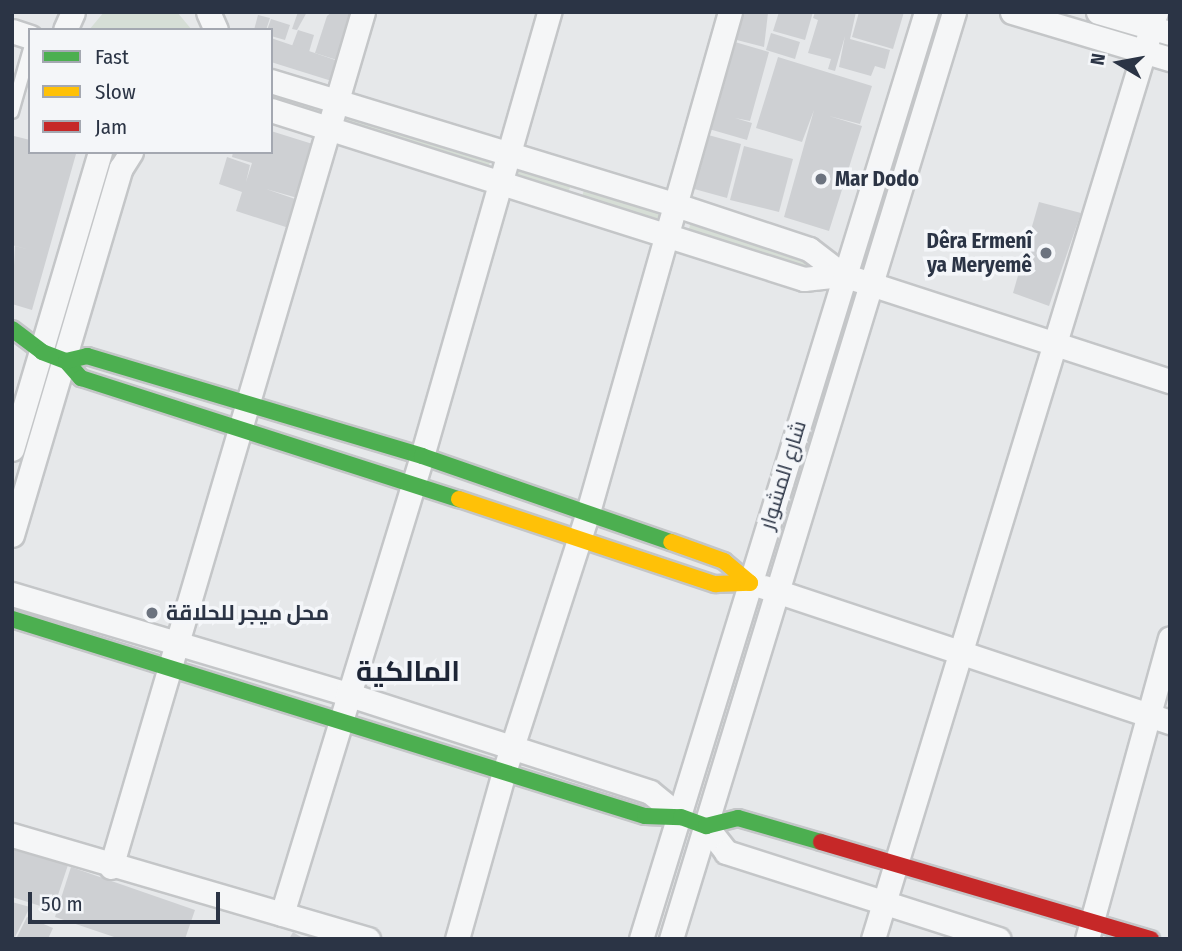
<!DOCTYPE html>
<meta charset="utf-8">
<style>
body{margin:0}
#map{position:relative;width:1182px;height:951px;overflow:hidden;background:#e6e8ea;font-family:"Fira Sans Condensed",Cairo,sans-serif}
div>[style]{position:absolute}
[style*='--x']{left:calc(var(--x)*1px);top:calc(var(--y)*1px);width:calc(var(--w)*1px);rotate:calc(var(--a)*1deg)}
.green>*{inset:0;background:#d6ded6}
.building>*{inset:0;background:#ced0d3}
.roads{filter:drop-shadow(2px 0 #c4c6c8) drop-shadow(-2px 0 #c4c6c8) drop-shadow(0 2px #c4c6c8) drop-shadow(0 -2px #c4c6c8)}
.lane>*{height:12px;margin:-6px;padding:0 6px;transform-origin:6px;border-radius:6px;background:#f5f6f7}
.street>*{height:23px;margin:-11.5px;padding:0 11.5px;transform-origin:11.5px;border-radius:11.5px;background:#f5f6f7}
.fast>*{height:16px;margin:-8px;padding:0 8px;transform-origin:8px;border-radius:8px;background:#4caf50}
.slow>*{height:16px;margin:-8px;padding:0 8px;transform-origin:8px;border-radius:8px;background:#ffc107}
.jam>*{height:16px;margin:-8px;padding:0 8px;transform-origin:8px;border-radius:8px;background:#c62828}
.dots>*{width:19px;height:19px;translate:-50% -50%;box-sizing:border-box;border:4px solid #f4f6f9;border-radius:50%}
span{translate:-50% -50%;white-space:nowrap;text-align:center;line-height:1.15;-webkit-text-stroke:7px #f4f6f9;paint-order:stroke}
.poi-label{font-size:21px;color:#2b3445;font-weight:700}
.left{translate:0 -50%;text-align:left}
.right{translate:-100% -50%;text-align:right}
.street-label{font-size:21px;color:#2b3445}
.district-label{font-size:28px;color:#1d2536;font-weight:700}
.frame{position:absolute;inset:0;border:14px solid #2b3445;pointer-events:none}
.legend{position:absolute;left:28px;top:28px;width:245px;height:126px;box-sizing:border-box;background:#f4f6f9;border:2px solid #a4a8b1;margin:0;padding:9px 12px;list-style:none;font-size:21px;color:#2b3445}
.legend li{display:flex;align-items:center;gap:14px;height:35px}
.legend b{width:35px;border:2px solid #a4a8b1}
.north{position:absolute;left:1084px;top:28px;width:70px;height:70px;-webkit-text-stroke:5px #f4f6f9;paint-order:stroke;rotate:280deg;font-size:19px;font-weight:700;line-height:28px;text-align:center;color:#2b3445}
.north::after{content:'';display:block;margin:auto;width:24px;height:32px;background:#2b3445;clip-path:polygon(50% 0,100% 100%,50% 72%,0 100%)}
.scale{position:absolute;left:28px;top:892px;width:192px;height:32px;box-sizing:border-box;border:4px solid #2b3445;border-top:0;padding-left:9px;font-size:21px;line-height:24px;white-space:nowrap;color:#2b3445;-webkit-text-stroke:5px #f4f6f9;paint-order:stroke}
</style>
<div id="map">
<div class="green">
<i style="clip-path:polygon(104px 12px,177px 12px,192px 30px,89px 30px)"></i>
<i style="clip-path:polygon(271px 90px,328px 107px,324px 117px,271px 101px)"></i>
<i style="clip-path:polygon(347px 113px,492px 157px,488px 168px,344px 125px)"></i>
<i style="clip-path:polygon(516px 165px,572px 182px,568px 193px,512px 177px)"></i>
<i style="clip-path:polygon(585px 186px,665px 210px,662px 221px,582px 197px)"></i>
<i style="clip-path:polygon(691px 221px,808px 259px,804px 270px,688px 233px)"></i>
</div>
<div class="building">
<i style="clip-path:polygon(298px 12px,307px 12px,297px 30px,292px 29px)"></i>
<i style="clip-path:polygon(332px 12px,354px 12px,340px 61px,315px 53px,327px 16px)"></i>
<i style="clip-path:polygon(736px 12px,768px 13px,764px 47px,729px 38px)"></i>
<i style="clip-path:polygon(779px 12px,813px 12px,805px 40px,773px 31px)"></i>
<i style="clip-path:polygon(815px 12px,856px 12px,850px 39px,890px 50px,885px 69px,875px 66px,871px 76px,839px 67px,845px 36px,835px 71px,828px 69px,831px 59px,808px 53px,818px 20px,813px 18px)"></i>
<i style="clip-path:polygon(859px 12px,904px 12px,893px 49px,852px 37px)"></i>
<i style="clip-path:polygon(258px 15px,270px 18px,266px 30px,254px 30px)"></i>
<i style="clip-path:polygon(271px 19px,290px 25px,285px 40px,271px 36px,267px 30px)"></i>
<i style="clip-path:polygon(298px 30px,314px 35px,309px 52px,292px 46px)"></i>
<i style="clip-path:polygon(771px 33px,800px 42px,795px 59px,766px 50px)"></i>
<i style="clip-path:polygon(271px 38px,344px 63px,338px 83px,271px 62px)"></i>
<i style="clip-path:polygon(728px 40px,769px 52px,750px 121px,735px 118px,752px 123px,747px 140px,702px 127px)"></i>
<i style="clip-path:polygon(778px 57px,872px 86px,860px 124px,829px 116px,862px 126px,829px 231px,784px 217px,814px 110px,802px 142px,756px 128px)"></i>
<i style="clip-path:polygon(271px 131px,319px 146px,301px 199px,266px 189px,301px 201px,292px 229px,236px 211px,242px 192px,219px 184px,227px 157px,250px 165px,246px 182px,252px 163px,232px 157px,233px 152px,271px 152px)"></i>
<i style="clip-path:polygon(701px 133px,741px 144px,727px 198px,687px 187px)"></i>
<i style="clip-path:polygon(14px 136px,30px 140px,30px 152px,76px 154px,32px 310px,12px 304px,15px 246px,30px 250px,12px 245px)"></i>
<i style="clip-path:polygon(744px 146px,793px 159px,779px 212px,730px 200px)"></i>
<i style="clip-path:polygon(1039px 202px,1081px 213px,1049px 306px,1013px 293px)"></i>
<i style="clip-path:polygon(12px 844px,69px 862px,53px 910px,12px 897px)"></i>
<i style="clip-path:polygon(71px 867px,195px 910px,185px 939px,120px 939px,55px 917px)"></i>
<i style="clip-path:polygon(12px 902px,30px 907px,14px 939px,12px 939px)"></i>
<i style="clip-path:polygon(27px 917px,53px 928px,48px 939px,16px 939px)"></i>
<i style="clip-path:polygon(293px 932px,304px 939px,289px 939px)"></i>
</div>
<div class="roads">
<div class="lane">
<i style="--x:12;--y:112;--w:66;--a:-74.1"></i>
</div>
<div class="street">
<i style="--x:208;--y:12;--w:20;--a:66"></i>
<i style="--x:1012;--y:12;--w:165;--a:16.6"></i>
<i style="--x:1098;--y:12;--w:75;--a:16.3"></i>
<i style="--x:65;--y:30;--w:20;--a:-66"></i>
<i style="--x:12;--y:31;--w:19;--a:18"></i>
<i style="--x:271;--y:81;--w:424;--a:17"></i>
<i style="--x:676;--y:205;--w:140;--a:18.3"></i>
<i style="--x:809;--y:249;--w:43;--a:37.4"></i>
<i style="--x:843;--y:275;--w:344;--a:18"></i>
<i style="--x:271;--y:110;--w:559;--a:17.59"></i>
<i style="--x:804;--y:279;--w:39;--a:-6"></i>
<i style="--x:12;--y:449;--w:310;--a:-73.5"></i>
<i style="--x:12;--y:535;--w:383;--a:-73.5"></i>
<i style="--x:121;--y:168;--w:19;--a:-58"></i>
<i style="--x:764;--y:587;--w:428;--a:18.4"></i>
<i style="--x:12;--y:594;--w:350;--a:16.6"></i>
<i style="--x:347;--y:694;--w:318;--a:17.9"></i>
<i style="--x:650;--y:792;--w:40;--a:39"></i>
<i style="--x:706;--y:826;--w:33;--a:52"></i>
<i style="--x:726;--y:852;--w:286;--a:17.7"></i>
<i style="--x:12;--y:835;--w:371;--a:16.3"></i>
<i style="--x:111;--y:867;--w:891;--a:-73.58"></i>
<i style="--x:282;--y:914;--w:479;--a:-73"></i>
<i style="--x:422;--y:456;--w:462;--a:-74"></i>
<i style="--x:457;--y:939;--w:173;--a:-74.3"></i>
<i style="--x:504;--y:772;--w:273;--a:-72.1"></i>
<i style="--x:588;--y:512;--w:520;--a:-74.15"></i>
<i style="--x:641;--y:939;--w:970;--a:-72.91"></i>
<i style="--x:671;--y:939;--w:969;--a:-73.02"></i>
<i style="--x:873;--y:939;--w:969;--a:-73.02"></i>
<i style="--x:1087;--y:939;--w:312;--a:-74.6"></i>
</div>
<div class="fast">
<i style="--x:12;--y:329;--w:38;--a:37"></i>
<i style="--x:42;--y:352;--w:26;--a:21"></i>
<i style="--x:66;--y:361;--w:23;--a:49"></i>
<i style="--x:81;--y:378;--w:397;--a:17.8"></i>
<i style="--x:66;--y:361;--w:22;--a:-13"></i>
<i style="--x:87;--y:356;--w:350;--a:16.6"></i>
<i style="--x:422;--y:456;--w:263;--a:19.1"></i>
<i style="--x:12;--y:619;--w:663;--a:17.29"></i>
<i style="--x:645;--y:816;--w:36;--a:2"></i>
<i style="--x:681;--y:817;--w:27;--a:20"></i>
<i style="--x:706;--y:826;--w:33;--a:-14"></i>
<i style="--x:738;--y:818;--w:86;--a:16.1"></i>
</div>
<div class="slow">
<i style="--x:459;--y:499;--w:270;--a:18.4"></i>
<i style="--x:715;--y:584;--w:35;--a:-2"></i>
<i style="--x:750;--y:583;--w:34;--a:-140"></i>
<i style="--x:724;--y:561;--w:56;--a:-160.3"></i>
</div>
<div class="jam">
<i style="--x:821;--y:842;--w:344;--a:16.4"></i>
</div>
</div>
<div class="dots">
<i style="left:821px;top:179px;background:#6c737f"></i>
<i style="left:1046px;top:253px;background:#6c737f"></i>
<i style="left:152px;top:613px;background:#6c737f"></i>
</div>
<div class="poi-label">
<span class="left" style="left:835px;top:179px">Mar Dodo</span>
<span class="right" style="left:1032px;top:253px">Dêra Ermenî<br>ya Meryemê</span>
<span class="left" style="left:166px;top:613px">محل ميجر للحلاقة</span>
</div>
<div class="street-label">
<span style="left:783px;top:475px;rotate:-73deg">شارع المشوار</span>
</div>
<div class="district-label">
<span style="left:408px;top:672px">المالكية</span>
</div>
<div class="frame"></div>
<ul class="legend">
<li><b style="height:9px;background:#4caf50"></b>Fast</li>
<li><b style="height:9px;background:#ffc107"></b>Slow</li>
<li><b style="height:9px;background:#c62828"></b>Jam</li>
</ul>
<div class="north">N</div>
<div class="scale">50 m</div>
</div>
